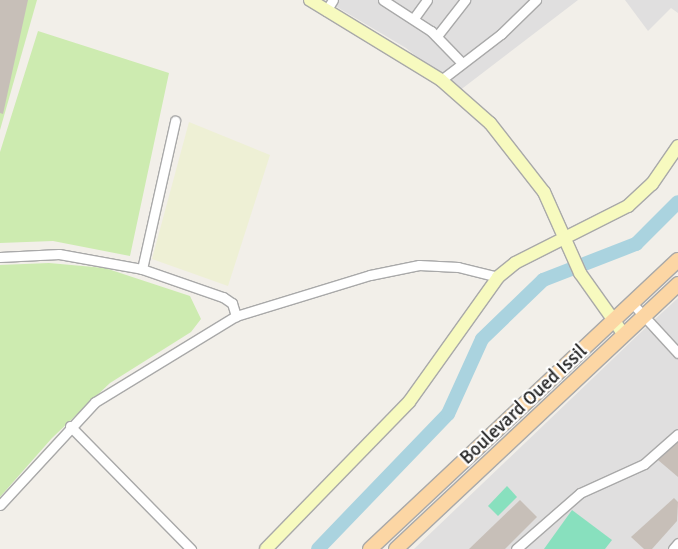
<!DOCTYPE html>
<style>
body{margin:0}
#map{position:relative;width:678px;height:549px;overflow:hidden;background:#f2efe9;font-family:Signika,sans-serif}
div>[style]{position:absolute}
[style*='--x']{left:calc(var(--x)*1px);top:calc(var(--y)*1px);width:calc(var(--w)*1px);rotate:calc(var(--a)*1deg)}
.residential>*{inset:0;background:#e0dfdf}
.farmland>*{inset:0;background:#eef0d5}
.grass>*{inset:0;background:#cdebb0}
.pitch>*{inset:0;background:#88e0be}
.river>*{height:14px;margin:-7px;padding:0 7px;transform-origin:7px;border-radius:7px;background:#aad3df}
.building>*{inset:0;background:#c7bfb8}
.roads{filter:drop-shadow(1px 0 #a9a9a9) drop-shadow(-1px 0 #a9a9a9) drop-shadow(0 1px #a9a9a9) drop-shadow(0 -1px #a9a9a9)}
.street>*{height:9px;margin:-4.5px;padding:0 4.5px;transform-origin:4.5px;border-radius:4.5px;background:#fff}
.secondary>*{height:12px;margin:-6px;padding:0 6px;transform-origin:6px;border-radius:6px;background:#f7fabf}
.primary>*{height:14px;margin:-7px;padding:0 7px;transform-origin:7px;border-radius:7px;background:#fcd6a4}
span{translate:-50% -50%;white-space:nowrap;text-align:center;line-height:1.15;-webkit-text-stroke:4.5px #fff;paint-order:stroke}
.street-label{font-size:19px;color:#222}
</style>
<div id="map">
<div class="residential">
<i style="clip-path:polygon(325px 0,578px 0,459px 91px,406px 48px)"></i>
<i style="clip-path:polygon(625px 0,678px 0,678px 13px,671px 8px,648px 31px)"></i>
<i style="clip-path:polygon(678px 298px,678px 549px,414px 549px,640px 333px)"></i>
</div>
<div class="farmland">
<i style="clip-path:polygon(189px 122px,270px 155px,228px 286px,152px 259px)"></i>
</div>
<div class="grass">
<i style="clip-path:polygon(0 0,37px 0,0 130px)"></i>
<i style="clip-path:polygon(38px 31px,169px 73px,130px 256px,53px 241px,0 243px,0 152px)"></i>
<i style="clip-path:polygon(49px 263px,105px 268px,190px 296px,201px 319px,191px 332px,110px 383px,52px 438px,0 497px,0 265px)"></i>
</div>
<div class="pitch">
<i style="clip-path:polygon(507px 486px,517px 497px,498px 516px,488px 506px)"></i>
<i style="clip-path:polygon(572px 510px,612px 540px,605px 549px,544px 549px)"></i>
</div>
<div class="river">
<i style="--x:318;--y:549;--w:187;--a:-46.1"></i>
<i style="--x:448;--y:414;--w:82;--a:-65.6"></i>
<i style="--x:482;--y:339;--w:85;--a:-44"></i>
<i style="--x:543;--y:280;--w:100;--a:-21.2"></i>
<i style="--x:636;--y:244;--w:59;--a:-45"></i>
</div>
<div class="building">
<i style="clip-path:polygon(0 0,28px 0,3px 114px,0 113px)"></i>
<i style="clip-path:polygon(678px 442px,678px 477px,658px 460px)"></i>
<i style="clip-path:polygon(674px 498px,678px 502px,677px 521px,652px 549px,644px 549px,631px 537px)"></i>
<i style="clip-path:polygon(520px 500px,537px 517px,505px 549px,469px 549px)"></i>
</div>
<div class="roads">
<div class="street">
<i style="--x:383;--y:0;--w:57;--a:32.9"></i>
<i style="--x:431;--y:31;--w:43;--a:45.9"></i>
<i style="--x:326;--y:11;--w:13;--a:-58"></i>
<i style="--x:414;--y:18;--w:22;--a:-54"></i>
<i style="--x:437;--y:36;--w:46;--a:-52.1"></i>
<i style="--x:441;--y:80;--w:76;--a:-37.5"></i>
<i style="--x:501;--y:34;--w:49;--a:-44.2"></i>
<i style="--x:0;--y:257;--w:59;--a:-2.9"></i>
<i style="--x:59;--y:254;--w:84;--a:10.2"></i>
<i style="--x:142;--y:269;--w:86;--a:19.1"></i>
<i style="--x:223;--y:297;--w:11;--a:34"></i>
<i style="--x:232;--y:303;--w:14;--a:73"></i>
<i style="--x:142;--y:269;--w:152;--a:-77.4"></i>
<i style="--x:632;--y:303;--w:68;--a:47.4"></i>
<i style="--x:70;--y:426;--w:173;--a:45.5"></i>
<i style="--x:0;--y:505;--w:140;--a:-47.3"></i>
<i style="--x:95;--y:402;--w:165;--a:-31.4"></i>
<i style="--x:236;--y:316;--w:140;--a:-17"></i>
<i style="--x:370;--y:275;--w:50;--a:-11.5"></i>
<i style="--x:419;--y:265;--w:39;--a:3"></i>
<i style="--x:458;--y:267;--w:41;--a:14"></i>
<i style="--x:516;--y:549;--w:85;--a:-41.2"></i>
<i style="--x:580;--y:493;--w:70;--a:-24.4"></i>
<i style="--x:644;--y:464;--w:45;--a:-41.4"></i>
<i style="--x:673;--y:549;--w:8;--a:-50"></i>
</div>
<div class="secondary">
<i style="--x:310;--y:0;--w:153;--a:31.4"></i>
<i style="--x:441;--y:80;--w:65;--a:41.3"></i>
<i style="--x:490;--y:123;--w:88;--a:52"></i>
<i style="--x:544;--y:192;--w:89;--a:66"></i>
<i style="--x:580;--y:273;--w:76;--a:54.6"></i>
<i style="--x:266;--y:549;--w:205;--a:-45.8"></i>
<i style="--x:409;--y:402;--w:153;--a:-54.5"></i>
<i style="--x:498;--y:277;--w:22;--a:-39"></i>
<i style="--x:515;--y:263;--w:127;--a:-26.8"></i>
<i style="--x:628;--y:206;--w:33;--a:-43"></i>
<i style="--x:652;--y:184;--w:46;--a:-55.6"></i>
</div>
<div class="primary">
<i style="--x:370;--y:549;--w:422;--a:-43.2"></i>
<i style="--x:396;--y:549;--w:387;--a:-43.2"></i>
</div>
</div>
<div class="street-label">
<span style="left:524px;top:405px;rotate:-43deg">Boulevard Oued Issil</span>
</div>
</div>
